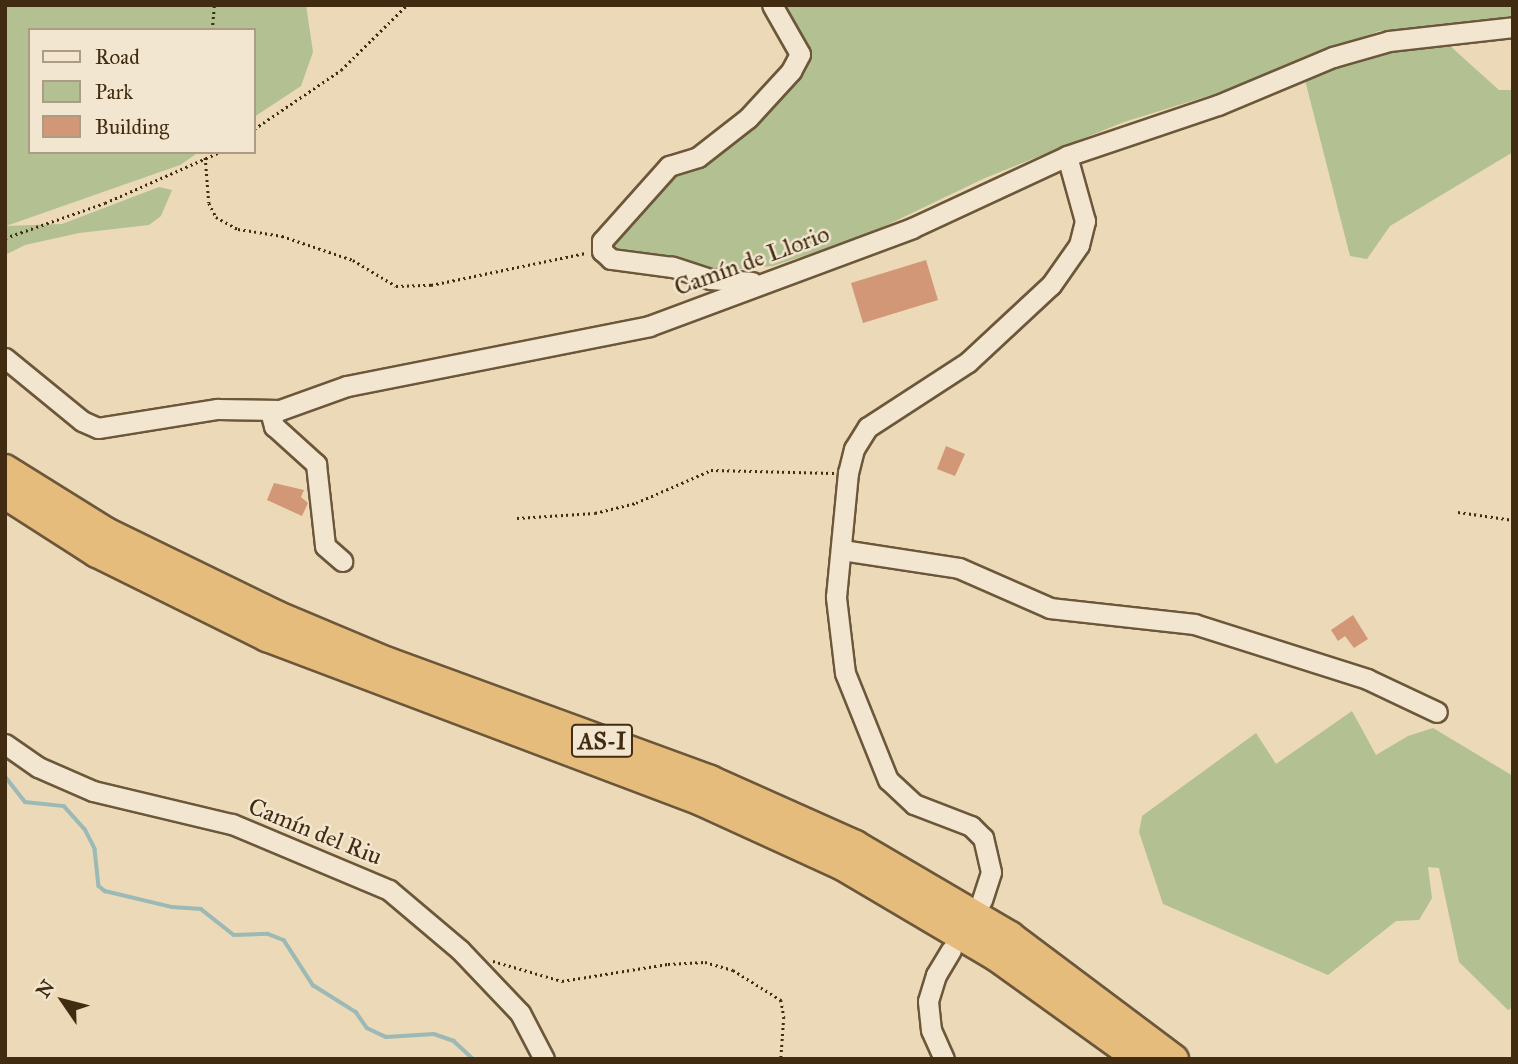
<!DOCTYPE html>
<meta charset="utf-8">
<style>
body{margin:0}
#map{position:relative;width:1518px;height:1064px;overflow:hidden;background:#ebd9b7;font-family:"IM FELL Great Primer",serif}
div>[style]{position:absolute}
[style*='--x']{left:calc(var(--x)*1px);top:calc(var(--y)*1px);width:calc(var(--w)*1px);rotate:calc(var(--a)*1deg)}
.green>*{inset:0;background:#b2c092}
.stream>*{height:3.5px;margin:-1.75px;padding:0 1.75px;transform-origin:1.75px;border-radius:1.75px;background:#9bb9b6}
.building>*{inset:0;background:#d19776}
.path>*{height:2.5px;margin-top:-1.25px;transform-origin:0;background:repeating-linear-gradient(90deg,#422c11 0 2px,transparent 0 5.5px)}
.roads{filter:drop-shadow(2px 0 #6c573a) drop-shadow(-2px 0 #6c573a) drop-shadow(0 2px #6c573a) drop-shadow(0 -2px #6c573a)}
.minor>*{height:19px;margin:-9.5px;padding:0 9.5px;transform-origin:9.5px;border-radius:9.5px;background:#f2e6d0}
.highway>*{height:28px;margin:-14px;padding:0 14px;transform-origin:14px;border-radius:14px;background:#e6bc7c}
span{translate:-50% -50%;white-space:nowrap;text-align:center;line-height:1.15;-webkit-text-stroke:5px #f2e6d0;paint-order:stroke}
.shield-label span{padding:2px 5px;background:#f2e6d0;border:2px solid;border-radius:5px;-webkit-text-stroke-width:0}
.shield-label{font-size:23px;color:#422c11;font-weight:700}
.street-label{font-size:24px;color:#422c11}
.frame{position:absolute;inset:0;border:7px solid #422c11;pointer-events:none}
.legend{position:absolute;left:28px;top:28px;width:228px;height:126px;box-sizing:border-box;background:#f2e6d0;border:2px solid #ac9c84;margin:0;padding:9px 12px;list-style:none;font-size:21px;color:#422c11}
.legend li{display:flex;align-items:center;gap:14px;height:35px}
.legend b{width:35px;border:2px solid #ac9c84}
.north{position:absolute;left:28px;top:966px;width:70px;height:70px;-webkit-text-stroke:5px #f2e6d0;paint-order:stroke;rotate:305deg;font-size:19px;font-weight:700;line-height:28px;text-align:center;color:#422c11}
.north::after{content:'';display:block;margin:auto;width:24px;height:32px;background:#422c11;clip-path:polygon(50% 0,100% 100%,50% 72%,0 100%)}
</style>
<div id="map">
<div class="green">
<i style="clip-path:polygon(5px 5px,306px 5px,313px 52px,301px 86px,254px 117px,254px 30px,30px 30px,30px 152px,199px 152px,180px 165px,6px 226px,62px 224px,159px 187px,172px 190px,161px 216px,149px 225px,79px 233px,25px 245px,5px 255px)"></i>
<i style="clip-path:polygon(781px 5px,1513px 5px,1513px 15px,1484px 22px,1379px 31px,1237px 87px,1124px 122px,985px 178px,864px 236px,773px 266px,714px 272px,673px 257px,615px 251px,614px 241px,672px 175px,804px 66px)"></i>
<i style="clip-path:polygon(1449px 45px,1499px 90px,1513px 90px,1513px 152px,1390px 226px,1367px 259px,1350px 256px,1305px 80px,1319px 68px,1401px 46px)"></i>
<i style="clip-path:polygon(1352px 711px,1376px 755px,1408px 736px,1433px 728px,1513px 776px,1513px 1007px,1508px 1010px,1459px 962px,1439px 868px,1428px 867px,1432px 898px,1419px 920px,1396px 921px,1328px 975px,1163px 904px,1139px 832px,1142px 816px,1256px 733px,1276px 764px)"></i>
</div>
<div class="stream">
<i style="--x:5;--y:776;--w:33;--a:52"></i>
<i style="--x:25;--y:802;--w:39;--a:6"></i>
<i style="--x:64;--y:806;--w:31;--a:48"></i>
<i style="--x:85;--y:829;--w:22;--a:63"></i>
<i style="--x:95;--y:849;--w:37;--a:84"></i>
<i style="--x:99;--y:886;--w:8;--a:40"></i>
<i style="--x:105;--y:891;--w:69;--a:13.4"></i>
<i style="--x:172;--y:907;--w:29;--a:4"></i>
<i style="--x:201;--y:909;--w:42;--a:38.2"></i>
<i style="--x:234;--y:935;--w:34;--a:-2"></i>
<i style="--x:268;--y:934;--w:17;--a:21"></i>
<i style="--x:284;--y:940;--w:54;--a:57.2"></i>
<i style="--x:313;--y:985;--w:51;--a:32.1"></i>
<i style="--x:356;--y:1012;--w:19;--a:55"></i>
<i style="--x:367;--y:1028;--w:21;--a:25"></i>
<i style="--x:386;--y:1037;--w:48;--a:-3.6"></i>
<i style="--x:434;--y:1034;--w:21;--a:19"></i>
<i style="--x:454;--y:1041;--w:26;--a:43"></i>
</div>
<div class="building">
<i style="clip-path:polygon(926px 260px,938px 300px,863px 323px,851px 283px)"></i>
<i style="clip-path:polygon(946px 446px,965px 454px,955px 476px,937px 469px)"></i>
<i style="clip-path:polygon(274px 483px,304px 490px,301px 497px,308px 503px,302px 516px,267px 500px)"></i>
<i style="clip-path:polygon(1353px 615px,1368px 639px,1354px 648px,1345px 636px,1338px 641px,1331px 630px)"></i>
</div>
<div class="path">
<i style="--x:212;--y:30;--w:25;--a:-85"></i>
<i style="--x:254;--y:129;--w:105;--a:-34.1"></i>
<i style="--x:341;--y:70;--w:93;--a:-44.6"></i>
<i style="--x:205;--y:152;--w:51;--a:85.5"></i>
<i style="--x:209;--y:203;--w:16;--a:63"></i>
<i style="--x:216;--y:217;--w:25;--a:29"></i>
<i style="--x:238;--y:229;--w:45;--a:9"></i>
<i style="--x:282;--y:236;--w:75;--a:18.7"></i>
<i style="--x:353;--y:260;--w:50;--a:31.2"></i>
<i style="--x:396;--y:286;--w:35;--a:-2"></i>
<i style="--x:431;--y:285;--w:158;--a:-11.7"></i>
<i style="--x:5;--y:238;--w:106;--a:-19.3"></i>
<i style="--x:105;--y:203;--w:126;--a:-23.9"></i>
<i style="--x:1458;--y:512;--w:56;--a:8.3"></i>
<i style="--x:517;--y:518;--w:78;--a:-3.7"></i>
<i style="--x:595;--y:513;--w:42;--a:-13.7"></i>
<i style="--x:636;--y:503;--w:82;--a:-23.7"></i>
<i style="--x:711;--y:470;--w:123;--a:1.4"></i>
<i style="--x:493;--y:961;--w:72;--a:16.2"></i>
<i style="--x:562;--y:981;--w:107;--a:-9.1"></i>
<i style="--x:668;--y:964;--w:37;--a:-3"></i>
<i style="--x:705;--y:962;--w:29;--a:16"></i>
<i style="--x:733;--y:970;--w:57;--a:32"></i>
<i style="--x:781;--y:1000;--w:17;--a:80"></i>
<i style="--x:784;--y:1017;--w:42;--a:94.1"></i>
</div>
<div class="roads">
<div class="minor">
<i style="--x:752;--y:282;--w:42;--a:-175.9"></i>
<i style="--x:710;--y:279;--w:40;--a:-162"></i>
<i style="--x:672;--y:267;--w:62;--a:-172.5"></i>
<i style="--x:611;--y:259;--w:12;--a:-138"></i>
<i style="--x:602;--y:251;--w:10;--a:-90"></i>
<i style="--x:602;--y:241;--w:101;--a:-48.2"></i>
<i style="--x:669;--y:166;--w:30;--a:-17"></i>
<i style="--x:698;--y:157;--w:63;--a:-38"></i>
<i style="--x:748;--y:118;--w:64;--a:-47.5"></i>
<i style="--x:791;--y:71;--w:19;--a:-62"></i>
<i style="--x:800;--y:54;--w:56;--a:-119.7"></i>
<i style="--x:5;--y:358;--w:99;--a:39.3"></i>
<i style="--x:82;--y:421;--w:17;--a:24"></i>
<i style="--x:98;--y:428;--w:121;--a:-9.1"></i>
<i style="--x:217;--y:409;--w:63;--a:0.9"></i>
<i style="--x:280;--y:410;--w:71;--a:-19.7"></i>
<i style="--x:347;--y:386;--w:308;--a:-11.2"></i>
<i style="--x:649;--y:326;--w:281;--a:-20.4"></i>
<i style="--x:912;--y:228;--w:171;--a:-24.9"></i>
<i style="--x:1067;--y:156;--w:159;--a:-18.7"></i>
<i style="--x:1218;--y:105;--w:125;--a:-22.7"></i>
<i style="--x:1333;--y:57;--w:58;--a:-15.9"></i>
<i style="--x:1389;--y:41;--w:125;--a:-6.4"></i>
<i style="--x:270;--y:411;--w:16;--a:75"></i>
<i style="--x:274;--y:426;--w:57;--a:42.1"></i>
<i style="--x:316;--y:464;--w:82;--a:83.7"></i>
<i style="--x:325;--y:546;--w:23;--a:41"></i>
<i style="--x:842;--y:550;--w:118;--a:8.7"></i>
<i style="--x:959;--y:568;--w:99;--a:23.7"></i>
<i style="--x:1050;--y:608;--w:145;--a:6.3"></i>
<i style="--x:1194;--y:624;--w:182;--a:17.6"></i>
<i style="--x:1367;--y:679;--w:77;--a:25.2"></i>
<i style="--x:5;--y:744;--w:40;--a:34.9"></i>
<i style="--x:38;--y:767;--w:60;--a:23.6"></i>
<i style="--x:93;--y:791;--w:143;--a:13.4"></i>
<i style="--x:232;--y:824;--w:170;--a:22.8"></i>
<i style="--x:389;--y:890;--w:93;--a:40.2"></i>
<i style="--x:460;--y:950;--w:87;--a:46.4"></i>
<i style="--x:520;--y:1013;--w:52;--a:62.4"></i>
<i style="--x:982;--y:900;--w:29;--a:-72"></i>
<i style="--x:991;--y:872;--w:35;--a:-103"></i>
<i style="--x:983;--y:838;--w:17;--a:-135"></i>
<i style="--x:971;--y:826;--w:61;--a:-158.9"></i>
<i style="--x:914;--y:804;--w:35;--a:-137"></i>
<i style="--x:888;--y:780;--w:115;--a:-111.9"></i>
<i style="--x:845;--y:673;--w:77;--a:-96.8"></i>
<i style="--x:836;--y:597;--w:125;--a:-84.5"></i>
<i style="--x:848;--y:473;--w:25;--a:-76"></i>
<i style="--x:854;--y:449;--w:26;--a:-58"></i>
<i style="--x:868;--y:427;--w:119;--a:-33"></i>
<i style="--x:968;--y:362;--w:113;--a:-42.9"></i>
<i style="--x:1051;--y:285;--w:49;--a:-55"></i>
<i style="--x:1079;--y:245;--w:25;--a:-76"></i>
<i style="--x:1085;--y:221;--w:67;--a:-105.5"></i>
<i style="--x:944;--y:1059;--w:32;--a:-114"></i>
<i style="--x:931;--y:1030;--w:29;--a:-96"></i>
<i style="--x:928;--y:1001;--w:27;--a:-73"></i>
<i style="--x:936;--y:975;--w:29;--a:-59"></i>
</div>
<div class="highway">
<i style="--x:5;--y:469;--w:121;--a:31.9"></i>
<i style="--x:108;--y:533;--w:187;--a:26"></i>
<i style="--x:276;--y:615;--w:121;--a:22.8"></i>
<i style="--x:388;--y:662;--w:343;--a:20.1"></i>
<i style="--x:710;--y:780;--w:159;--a:24.1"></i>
<i style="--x:855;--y:845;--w:180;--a:30.4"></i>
<i style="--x:1010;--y:936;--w:205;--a:36.9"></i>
<i style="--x:5;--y:494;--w:109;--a:32.7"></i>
<i style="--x:97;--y:553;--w:190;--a:26.3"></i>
<i style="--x:267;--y:637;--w:464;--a:20.7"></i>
<i style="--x:701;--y:801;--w:156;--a:24.6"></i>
<i style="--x:843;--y:866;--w:179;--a:30.6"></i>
<i style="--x:997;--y:957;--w:175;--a:35.7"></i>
</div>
</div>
<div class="shield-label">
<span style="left:602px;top:741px">AS-I</span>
</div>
<div class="street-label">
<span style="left:752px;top:261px;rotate:-20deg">Camín de Llorio</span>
<span style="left:315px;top:832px;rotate:22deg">Camín del Riu</span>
</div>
<div class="frame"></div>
<ul class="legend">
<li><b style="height:9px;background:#f2e6d0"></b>Road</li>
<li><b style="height:19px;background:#b2c092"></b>Park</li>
<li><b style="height:19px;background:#d19776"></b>Building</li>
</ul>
<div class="north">N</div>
</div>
